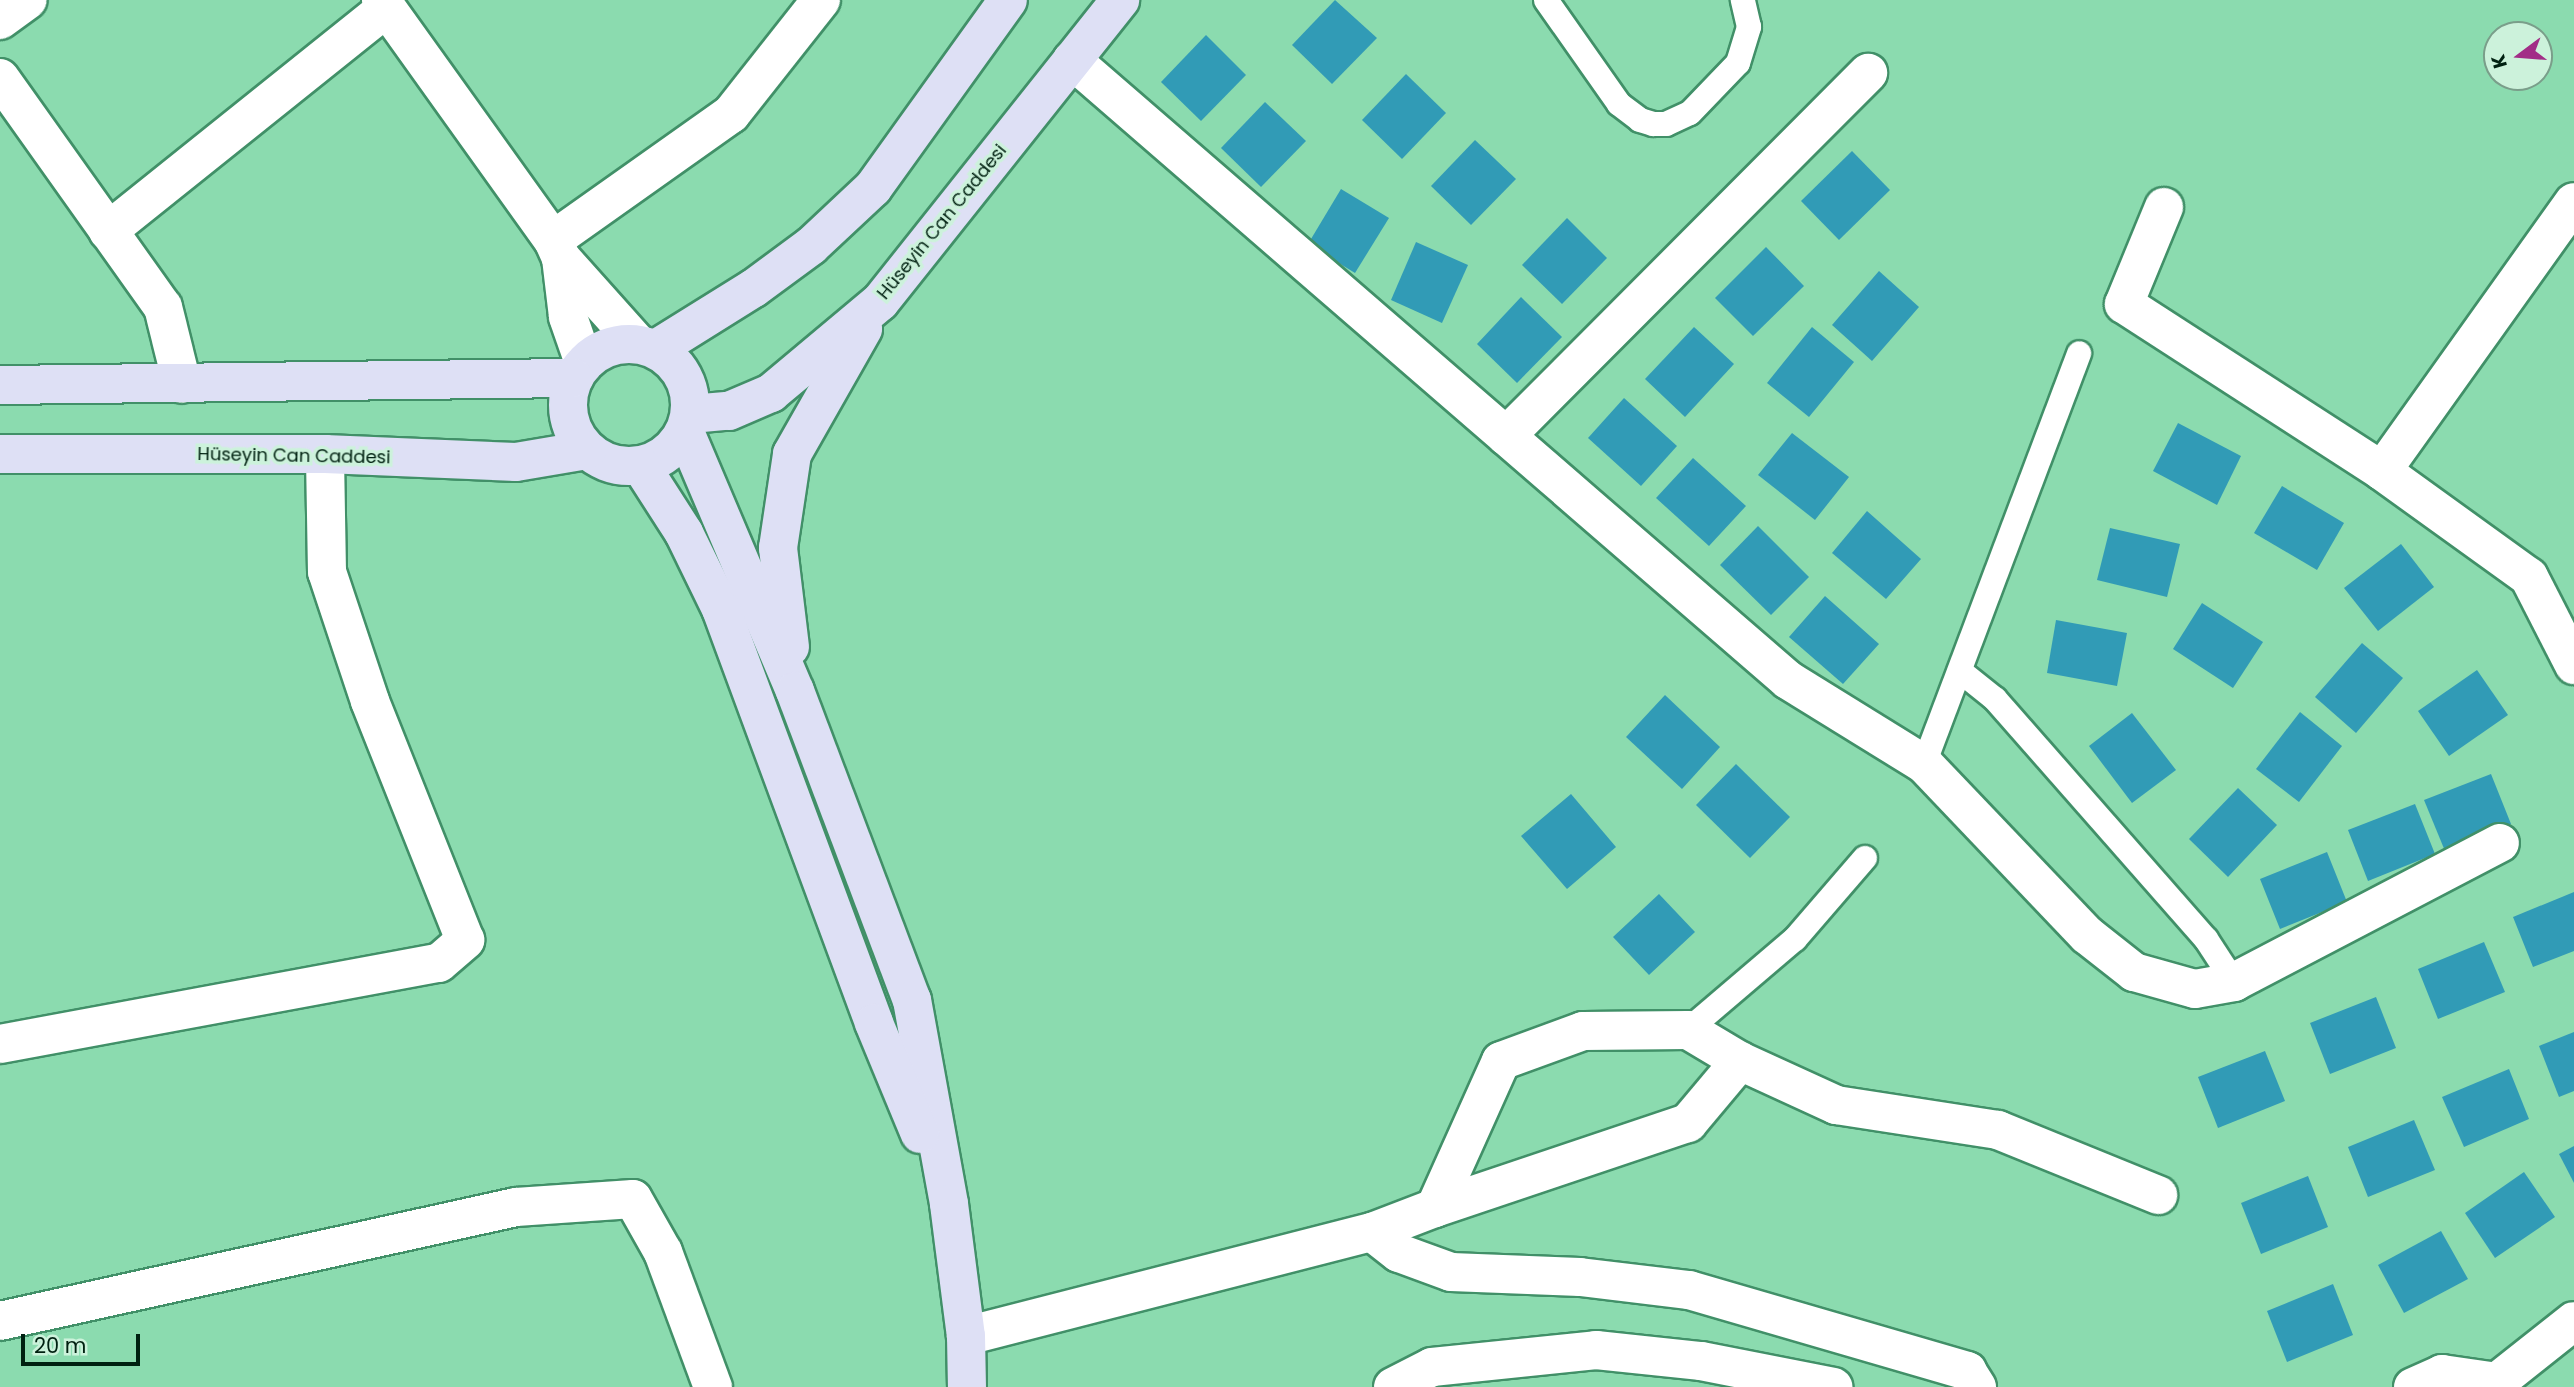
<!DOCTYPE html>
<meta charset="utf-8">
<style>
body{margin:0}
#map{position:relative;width:2574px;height:1387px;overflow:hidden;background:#8bdbaf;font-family:Poppins,sans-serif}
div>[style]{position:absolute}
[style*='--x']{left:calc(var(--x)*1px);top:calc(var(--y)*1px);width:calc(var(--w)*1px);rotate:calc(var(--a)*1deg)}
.building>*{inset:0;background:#319bb6}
.roads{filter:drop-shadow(2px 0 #419068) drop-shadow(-2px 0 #419068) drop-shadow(0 2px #419068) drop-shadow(0 -2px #419068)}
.lane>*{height:24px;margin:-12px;padding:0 12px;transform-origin:12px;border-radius:12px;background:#fff}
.street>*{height:38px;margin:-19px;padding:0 19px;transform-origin:19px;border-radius:19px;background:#fff}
.secondary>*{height:38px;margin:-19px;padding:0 19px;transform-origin:19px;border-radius:19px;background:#dee0f5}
.secondary>.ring{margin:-19px;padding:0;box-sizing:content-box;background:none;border:38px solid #dee0f5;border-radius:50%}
span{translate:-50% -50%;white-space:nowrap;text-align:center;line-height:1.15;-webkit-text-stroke:7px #ccf2db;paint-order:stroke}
.street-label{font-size:18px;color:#002111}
.north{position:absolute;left:2483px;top:21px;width:70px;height:70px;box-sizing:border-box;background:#ccf2db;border:2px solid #7a9e8a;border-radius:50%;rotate:254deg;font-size:19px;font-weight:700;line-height:28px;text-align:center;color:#002111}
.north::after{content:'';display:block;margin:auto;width:24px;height:32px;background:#a22d87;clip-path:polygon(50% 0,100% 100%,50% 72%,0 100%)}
.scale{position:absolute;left:21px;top:1334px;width:119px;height:32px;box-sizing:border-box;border:4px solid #002111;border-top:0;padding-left:9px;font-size:21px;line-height:24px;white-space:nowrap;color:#002111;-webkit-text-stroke:5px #ccf2db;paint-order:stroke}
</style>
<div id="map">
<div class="building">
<i style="clip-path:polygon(1335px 0,1377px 38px,1332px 84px,1292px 45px)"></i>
<i style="clip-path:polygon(1206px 35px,1246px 75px,1201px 121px,1161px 82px)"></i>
<i style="clip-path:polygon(1406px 74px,1446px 113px,1402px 159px,1362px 120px)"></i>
<i style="clip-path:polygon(1265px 102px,1306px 141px,1261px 187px,1221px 148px)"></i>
<i style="clip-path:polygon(1475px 140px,1516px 179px,1471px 225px,1431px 186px)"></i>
<i style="clip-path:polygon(1852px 151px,1890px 190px,1839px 240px,1801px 201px)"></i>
<i style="clip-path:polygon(1341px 189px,1389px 218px,1355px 273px,1308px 244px)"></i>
<i style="clip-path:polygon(1567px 218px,1607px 258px,1562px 304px,1522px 265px)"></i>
<i style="clip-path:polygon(1416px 242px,1468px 265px,1442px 323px,1391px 300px)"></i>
<i style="clip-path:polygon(1766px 247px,1804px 286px,1753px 336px,1715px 298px)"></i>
<i style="clip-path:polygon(1879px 271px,1919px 307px,1872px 361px,1832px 325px)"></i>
<i style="clip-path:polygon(1521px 297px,1562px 337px,1517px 383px,1477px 344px)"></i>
<i style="clip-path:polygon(1694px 327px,1734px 364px,1685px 417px,1645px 379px)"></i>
<i style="clip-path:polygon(1812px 327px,1854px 362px,1809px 417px,1767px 383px)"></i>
<i style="clip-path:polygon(1624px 398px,1677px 446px,1641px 486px,1588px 438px)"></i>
<i style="clip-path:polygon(2178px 423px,2241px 456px,2217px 505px,2153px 471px)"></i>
<i style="clip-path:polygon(1792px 433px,1849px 477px,1815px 520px,1758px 475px)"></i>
<i style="clip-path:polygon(1693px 458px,1746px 506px,1709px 546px,1656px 498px)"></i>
<i style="clip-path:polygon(2282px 486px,2344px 523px,2317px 570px,2254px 533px)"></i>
<i style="clip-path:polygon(1867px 511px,1921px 559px,1886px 599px,1832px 553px)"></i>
<i style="clip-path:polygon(1758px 526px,1809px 577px,1771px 615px,1720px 565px)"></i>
<i style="clip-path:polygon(2110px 528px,2180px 544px,2167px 597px,2097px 580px)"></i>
<i style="clip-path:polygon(2401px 544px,2434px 587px,2378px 631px,2344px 588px)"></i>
<i style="clip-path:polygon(1825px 596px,1879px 644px,1843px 684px,1789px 637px)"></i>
<i style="clip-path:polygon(2202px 603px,2263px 642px,2233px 688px,2173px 649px)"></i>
<i style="clip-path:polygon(2056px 620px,2127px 633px,2117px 686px,2047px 673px)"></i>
<i style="clip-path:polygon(2362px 643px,2403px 678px,2356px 733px,2315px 697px)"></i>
<i style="clip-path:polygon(2477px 670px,2508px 715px,2449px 756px,2418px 711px)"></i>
<i style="clip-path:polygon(1665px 695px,1720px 747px,1682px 789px,1626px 737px)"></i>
<i style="clip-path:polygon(2300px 712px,2342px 746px,2299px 802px,2256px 769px)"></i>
<i style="clip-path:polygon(2132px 713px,2176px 770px,2132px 803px,2089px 746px)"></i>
<i style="clip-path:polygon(1736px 764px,1790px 817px,1750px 858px,1696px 805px)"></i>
<i style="clip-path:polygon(2491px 774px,2511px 824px,2445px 851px,2424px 800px)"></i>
<i style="clip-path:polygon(2238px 788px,2277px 825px,2228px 877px,2189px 839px)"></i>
<i style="clip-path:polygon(1571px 794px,1616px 847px,1567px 889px,1521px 836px)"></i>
<i style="clip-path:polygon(2415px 804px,2435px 854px,2368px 881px,2348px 830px)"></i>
<i style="clip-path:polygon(2327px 852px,2347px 902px,2280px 929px,2260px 879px)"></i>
<i style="clip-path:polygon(2574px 892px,2574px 951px,2533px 967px,2513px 917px)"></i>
<i style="clip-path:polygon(1659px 894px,1695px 932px,1649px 975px,1613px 937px)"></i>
<i style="clip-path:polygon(2484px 942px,2505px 992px,2438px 1019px,2418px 969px)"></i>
<i style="clip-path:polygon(2376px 997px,2396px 1048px,2330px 1074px,2310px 1023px)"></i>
<i style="clip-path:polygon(2574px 1032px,2574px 1091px,2559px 1097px,2539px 1046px)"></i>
<i style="clip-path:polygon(2265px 1051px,2285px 1101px,2218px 1128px,2198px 1077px)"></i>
<i style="clip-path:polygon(2509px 1069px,2529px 1119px,2464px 1147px,2442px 1097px)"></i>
<i style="clip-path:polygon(2414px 1120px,2435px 1170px,2368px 1197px,2348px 1147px)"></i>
<i style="clip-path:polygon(2574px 1146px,2574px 1183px,2559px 1154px)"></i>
<i style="clip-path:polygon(2524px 1172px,2555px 1217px,2495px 1258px,2465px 1213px)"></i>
<i style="clip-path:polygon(2308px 1176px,2328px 1227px,2261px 1254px,2241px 1203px)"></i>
<i style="clip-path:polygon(2441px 1231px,2468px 1279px,2404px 1313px,2378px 1265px)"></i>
<i style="clip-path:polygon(2333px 1284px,2353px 1335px,2287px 1362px,2267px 1311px)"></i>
</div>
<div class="roads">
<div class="lane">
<i style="--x:1546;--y:0;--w:127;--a:54.9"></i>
<i style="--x:1619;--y:104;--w:26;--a:37"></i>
<i style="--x:1640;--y:120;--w:14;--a:17"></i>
<i style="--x:1653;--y:124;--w:13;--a:0"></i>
<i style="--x:1666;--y:124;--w:26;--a:-25"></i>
<i style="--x:1690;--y:113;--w:69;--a:-46.2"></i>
<i style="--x:1738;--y:63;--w:38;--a:-73"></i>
<i style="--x:1749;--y:27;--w:28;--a:-103"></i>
<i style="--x:1960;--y:671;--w:45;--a:38.7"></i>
<i style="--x:1995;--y:699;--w:320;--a:48.7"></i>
<i style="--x:2206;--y:939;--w:51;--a:56.9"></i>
<i style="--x:1924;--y:764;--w:439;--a:-69.3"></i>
<i style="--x:1688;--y:1030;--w:140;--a:-40.4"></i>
<i style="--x:1795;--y:939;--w:107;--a:-49.2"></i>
</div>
<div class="street">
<i style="--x:381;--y:0;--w:295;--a:54.4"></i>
<i style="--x:553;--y:240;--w:20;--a:66"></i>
<i style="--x:561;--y:258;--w:59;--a:83.2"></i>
<i style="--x:568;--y:317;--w:49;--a:70.8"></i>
<i style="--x:0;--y:20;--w:34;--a:-36"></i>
<i style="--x:1072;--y:60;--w:947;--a:40.89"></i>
<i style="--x:1788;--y:680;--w:160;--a:31.7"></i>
<i style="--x:1924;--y:764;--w:236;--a:46.4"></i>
<i style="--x:2087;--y:935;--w:60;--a:38.2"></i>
<i style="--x:2134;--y:972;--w:63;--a:15.6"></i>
<i style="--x:2195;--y:989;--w:40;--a:-10"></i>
<i style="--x:2234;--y:982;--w:300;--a:-27.6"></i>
<i style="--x:0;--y:78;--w:281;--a:54.6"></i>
<i style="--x:163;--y:307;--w:79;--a:76.1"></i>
<i style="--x:2164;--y:207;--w:105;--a:112.4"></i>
<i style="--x:2124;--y:304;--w:307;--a:32.9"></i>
<i style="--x:2382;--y:471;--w:181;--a:35.8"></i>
<i style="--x:2529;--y:577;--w:99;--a:62.9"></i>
<i style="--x:108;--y:231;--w:356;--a:-38.7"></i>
<i style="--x:553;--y:240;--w:218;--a:-35.3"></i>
<i style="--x:731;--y:114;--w:145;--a:-51.7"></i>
<i style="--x:561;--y:258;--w:115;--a:48.2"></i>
<i style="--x:1506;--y:436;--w:513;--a:-45.08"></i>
<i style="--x:2382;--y:471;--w:330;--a:-54.5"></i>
<i style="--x:0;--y:1044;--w:446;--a:-10.5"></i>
<i style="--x:439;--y:963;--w:35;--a:-41"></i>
<i style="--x:465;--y:940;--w:257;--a:-111.7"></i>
<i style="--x:370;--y:701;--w:136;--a:-108.4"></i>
<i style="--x:327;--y:572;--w:118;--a:-91"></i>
<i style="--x:1435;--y:1208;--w:267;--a:-18.6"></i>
<i style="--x:1688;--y:1123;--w:81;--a:-50"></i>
<i style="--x:1372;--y:1232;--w:34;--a:38"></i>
<i style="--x:1399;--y:1253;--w:55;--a:20.1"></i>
<i style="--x:1451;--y:1272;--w:129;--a:2.2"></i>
<i style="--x:1580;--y:1277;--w:110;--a:6.8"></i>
<i style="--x:1689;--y:1290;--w:290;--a:16.2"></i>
<i style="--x:1967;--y:1371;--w:19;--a:58"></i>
<i style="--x:0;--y:1321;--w:528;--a:-12.46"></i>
<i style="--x:516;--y:1207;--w:117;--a:-3.9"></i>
<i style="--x:633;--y:1199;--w:61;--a:60.5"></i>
<i style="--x:663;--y:1252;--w:144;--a:69.7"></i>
<i style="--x:966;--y:1336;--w:419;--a:-14.4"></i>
<i style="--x:1372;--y:1232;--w:67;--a:-20.9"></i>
<i style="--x:1435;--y:1208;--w:161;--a:-65.8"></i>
<i style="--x:1501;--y:1061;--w:87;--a:-20.1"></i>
<i style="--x:1583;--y:1031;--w:105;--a:-0.5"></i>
<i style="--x:1688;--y:1030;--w:61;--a:30.8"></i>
<i style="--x:1740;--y:1061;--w:106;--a:24.6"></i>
<i style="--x:1836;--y:1105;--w:164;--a:8.8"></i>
<i style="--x:1998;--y:1130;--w:173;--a:22.1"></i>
<i style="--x:1393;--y:1387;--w:44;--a:-27.1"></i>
<i style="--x:1432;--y:1367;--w:165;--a:-5.9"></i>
<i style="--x:1596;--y:1350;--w:106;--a:6"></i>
<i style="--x:1701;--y:1361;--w:135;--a:11.1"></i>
<i style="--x:2413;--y:1387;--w:32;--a:-24"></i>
<i style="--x:2442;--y:1374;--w:56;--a:8.3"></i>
<i style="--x:2497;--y:1382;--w:98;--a:-38.4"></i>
</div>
<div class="secondary">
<i class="ring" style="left:568px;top:344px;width:84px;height:84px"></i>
<i style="--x:656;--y:349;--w:115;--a:-31.9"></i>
<i style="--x:754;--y:288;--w:71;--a:-36.4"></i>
<i style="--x:811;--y:246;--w:85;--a:-43.1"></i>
<i style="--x:873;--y:188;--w:231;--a:-54.3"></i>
<i style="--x:0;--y:385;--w:574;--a:-0.7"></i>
<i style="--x:691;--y:414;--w:38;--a:-5"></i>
<i style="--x:729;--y:411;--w:46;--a:-23.2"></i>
<i style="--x:771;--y:393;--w:142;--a:-39.9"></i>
<i style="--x:880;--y:302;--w:386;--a:-51.5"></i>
<i style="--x:685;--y:432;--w:281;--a:67"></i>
<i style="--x:795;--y:691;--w:330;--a:69.3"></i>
<i style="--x:912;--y:1000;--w:207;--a:79.7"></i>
<i style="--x:949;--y:1204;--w:133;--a:82.7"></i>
<i style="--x:966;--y:1336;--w:51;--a:88.9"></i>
<i style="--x:0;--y:454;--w:325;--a:0"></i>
<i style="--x:325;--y:454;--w:191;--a:2.4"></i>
<i style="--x:516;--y:462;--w:72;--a:-9.6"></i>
<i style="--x:641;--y:466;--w:80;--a:57.3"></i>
<i style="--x:684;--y:533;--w:85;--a:64"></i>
<i style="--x:721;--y:609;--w:441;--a:69.7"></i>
<i style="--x:874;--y:1023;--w:120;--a:67.5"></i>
<i style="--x:790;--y:647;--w:100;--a:-96.9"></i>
<i style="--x:778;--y:548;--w:95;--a:-81.5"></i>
<i style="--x:792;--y:454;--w:144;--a:-60.4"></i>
</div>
</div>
<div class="street-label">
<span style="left:942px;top:222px;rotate:-51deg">Hüseyin Can Caddesi</span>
<span style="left:294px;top:456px;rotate:1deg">Hüseyin Can Caddesi</span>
</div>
<div class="north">K</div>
<div class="scale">20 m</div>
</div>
